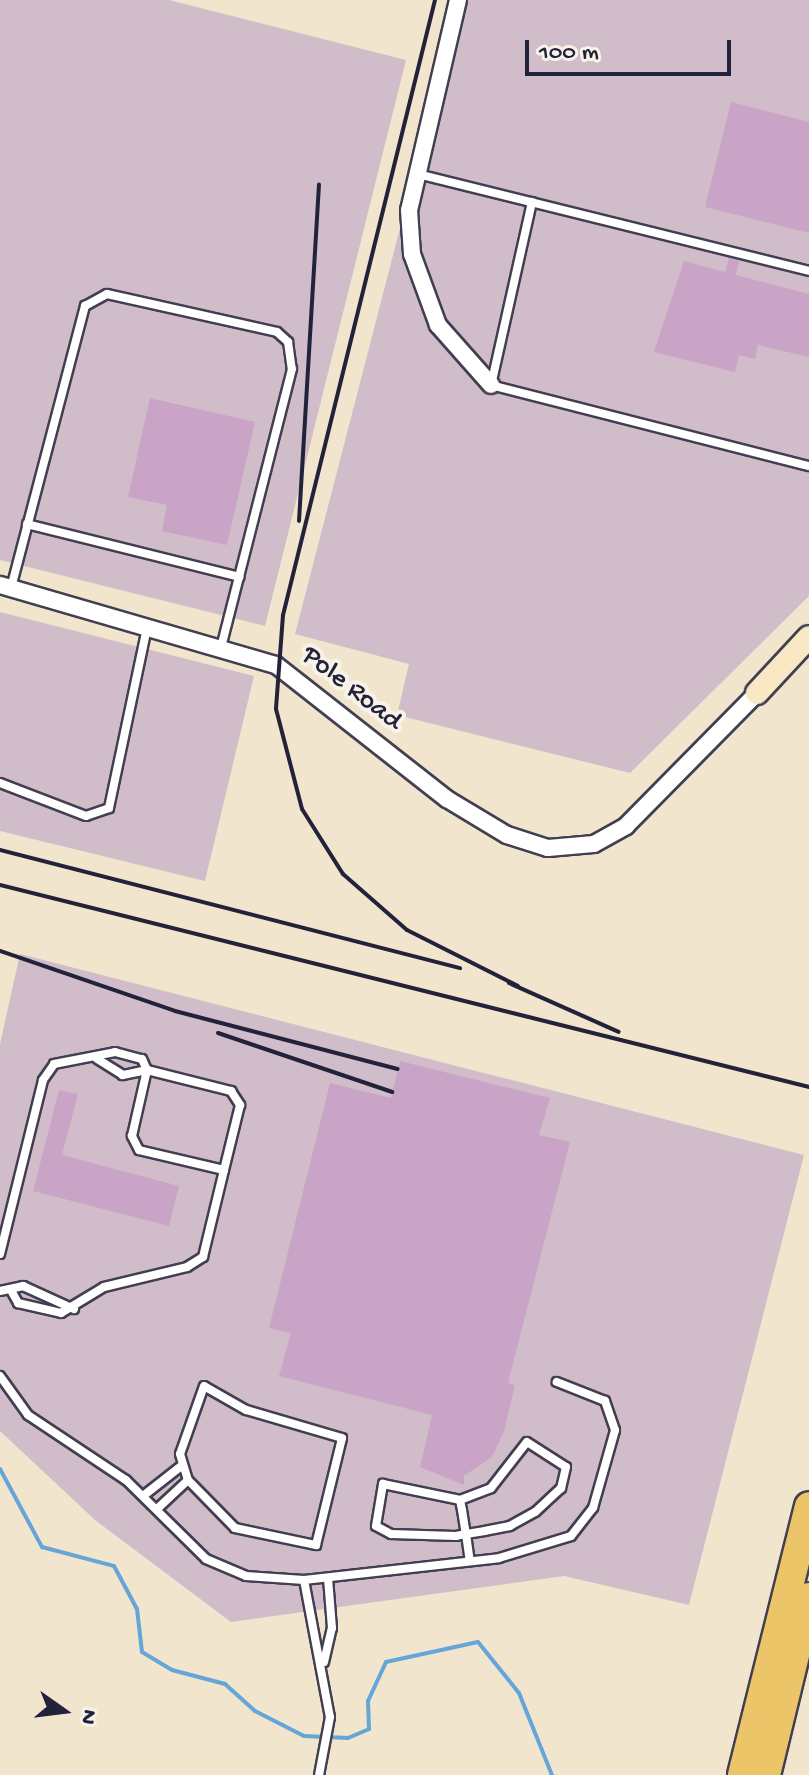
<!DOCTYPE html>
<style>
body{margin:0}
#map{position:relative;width:809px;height:1775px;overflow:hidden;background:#f1e6cd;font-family:"Gochi Hand",sans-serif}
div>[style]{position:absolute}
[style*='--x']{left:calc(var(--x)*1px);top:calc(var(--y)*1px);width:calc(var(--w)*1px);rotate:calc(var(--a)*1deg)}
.industrial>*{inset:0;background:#d1bdc9}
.stream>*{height:4px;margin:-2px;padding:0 2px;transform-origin:2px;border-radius:2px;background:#65a5d8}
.building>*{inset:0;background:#caa4c7}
.roads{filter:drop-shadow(2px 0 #413f51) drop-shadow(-2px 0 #413f51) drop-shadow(0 2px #413f51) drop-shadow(0 -2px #413f51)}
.lane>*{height:8px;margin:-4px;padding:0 4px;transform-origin:4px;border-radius:4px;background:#fff}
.street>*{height:16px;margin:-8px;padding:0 8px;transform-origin:8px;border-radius:8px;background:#fff}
.secondary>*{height:22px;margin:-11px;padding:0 11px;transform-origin:11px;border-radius:11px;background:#f8e8c3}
.highway>*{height:28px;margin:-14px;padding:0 14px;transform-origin:14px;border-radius:14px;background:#edc569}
.rail>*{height:4px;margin:-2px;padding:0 2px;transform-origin:2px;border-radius:2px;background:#22223b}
span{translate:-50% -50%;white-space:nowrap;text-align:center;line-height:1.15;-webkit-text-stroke:8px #f7f3e8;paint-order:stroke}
.street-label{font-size:28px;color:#22223b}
.north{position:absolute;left:24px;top:1671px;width:80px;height:80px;-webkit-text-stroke:6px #f7f3e8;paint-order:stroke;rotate:104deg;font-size:22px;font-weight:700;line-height:32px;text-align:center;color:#22223b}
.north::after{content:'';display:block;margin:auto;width:28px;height:36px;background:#22223b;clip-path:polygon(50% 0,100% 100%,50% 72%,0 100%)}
.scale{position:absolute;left:525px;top:40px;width:206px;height:36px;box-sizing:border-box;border:4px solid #22223b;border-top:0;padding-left:10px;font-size:24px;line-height:28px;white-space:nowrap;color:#22223b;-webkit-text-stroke:6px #f7f3e8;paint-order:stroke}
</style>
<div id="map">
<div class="industrial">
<i style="clip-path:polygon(0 0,169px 0,406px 60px,265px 626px,0 560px)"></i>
<i style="clip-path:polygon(459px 0,809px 0,809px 596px,630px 773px,397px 715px,409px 664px,295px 634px)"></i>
<i style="clip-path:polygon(0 612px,254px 676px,205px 881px,0 831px)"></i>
<i style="clip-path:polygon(20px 954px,804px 1155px,689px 1605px,564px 1576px,231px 1622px,95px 1520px,0 1431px,0 1044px)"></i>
</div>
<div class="stream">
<i style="--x:0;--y:1469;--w:89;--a:61.7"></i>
<i style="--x:42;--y:1547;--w:74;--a:14.8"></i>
<i style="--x:114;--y:1566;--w:49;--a:61.9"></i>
<i style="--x:137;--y:1609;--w:43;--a:83.4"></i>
<i style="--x:142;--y:1652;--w:35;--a:31"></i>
<i style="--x:172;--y:1670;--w:55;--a:14.8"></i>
<i style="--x:225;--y:1684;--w:40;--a:42"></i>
<i style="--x:255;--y:1711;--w:55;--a:27"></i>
<i style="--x:304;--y:1736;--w:44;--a:2.6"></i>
<i style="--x:348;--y:1738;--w:23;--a:-23"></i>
<i style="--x:369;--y:1729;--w:28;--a:-92"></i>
<i style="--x:368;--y:1701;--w:43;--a:-65.2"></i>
<i style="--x:386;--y:1662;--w:94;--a:-12.3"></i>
<i style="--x:478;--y:1642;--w:65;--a:51.2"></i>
<i style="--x:519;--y:1693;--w:88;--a:68.1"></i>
</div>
<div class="building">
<i style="clip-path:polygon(731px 102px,809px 122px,809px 233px,705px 207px)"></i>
<i style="clip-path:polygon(729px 258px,739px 261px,736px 275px,809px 294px,809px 357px,758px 345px,755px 359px,739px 355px,735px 372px,654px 352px,684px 261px,725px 272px)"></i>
<i style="clip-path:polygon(150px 398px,255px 422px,227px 545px,162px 531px,167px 505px,128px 497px)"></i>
<i style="clip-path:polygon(400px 1061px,550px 1098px,539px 1135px,570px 1142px,508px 1383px,515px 1385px,504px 1431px,492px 1457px,464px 1476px,464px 1485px,420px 1467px,432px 1415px,279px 1376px,291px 1333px,269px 1328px,330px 1083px,391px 1098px)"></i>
<i style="clip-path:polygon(59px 1090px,78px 1094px,62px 1155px,179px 1186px,169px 1226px,33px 1191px)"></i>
</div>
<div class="roads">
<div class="lane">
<i style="--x:418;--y:174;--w:403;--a:13.9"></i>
<i style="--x:532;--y:202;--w:188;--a:102.6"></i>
<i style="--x:491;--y:385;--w:328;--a:14.3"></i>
<i style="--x:27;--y:524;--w:219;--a:14"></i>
<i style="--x:11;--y:588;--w:292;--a:-75.3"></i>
<i style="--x:85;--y:306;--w:25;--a:-29"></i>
<i style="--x:107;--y:294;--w:174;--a:12.6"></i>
<i style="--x:277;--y:332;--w:15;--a:42"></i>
<i style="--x:288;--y:342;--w:27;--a:82"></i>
<i style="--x:292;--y:369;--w:284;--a:104.3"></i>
<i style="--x:0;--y:783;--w:92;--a:21"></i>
<i style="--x:86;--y:816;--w:24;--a:-19"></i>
<i style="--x:109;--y:808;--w:185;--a:-78.1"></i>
<i style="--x:147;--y:1070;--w:87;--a:14"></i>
<i style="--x:231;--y:1091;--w:17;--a:57"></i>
<i style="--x:240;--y:1105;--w:67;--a:103.8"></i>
<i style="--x:224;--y:1170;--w:87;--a:-166.8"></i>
<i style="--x:139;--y:1150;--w:16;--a:-117"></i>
<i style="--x:132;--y:1136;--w:68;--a:-77.2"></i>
<i style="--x:0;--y:1254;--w:179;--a:-76.1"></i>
<i style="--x:43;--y:1080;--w:19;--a:-55"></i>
<i style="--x:54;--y:1064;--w:62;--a:-11.1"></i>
<i style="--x:115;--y:1052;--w:28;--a:15"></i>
<i style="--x:142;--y:1059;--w:12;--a:66"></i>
<i style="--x:147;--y:1070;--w:25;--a:168"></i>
<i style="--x:123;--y:1075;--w:31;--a:-148"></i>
<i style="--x:0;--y:1291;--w:24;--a:-12"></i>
<i style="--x:23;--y:1286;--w:56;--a:24.3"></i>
<i style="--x:12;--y:1292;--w:13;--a:61"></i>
<i style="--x:18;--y:1303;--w:44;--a:13.1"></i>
<i style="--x:61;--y:1313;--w:50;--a:-31.2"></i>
<i style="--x:104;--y:1287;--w:85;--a:-13.5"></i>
<i style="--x:187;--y:1267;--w:19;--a:-32"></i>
<i style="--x:203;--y:1257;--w:89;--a:-76.4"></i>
<i style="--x:0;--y:1376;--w:48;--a:54.3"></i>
<i style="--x:28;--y:1415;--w:118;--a:33.6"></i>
<i style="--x:126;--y:1480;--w:112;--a:44.6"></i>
<i style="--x:206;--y:1559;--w:43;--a:23"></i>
<i style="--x:246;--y:1576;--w:58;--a:3.9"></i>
<i style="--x:304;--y:1580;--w:196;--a:-6.4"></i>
<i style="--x:499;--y:1558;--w:75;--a:-17"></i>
<i style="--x:571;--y:1536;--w:36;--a:-52"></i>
<i style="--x:593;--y:1508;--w:81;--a:-74.2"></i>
<i style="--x:615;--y:1430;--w:31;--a:-109"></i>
<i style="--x:605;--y:1401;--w:52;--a:-158.4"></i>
<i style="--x:143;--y:1496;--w:47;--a:-38.1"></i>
<i style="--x:460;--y:1500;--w:33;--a:-21"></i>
<i style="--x:491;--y:1488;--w:58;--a:-52"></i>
<i style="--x:527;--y:1442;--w:46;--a:32.7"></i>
<i style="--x:566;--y:1467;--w:22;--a:103"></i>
<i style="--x:561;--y:1488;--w:35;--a:137"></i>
<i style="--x:535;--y:1512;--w:29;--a:151"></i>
<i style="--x:510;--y:1526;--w:25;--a:169"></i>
<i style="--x:485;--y:1531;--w:19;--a:171"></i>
<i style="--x:466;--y:1534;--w:10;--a:169"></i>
<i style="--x:456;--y:1536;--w:65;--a:-178.2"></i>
<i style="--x:391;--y:1534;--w:17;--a:-152"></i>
<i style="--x:376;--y:1526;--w:43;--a:-80.5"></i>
<i style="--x:383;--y:1484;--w:79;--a:11.7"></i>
<i style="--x:460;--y:1500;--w:10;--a:79"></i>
<i style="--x:462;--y:1510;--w:24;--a:81"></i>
<i style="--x:466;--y:1534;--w:27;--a:82"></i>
<i style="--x:157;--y:1509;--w:42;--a:-43.1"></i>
<i style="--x:188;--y:1480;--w:67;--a:45.6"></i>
<i style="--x:235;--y:1528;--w:83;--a:11.9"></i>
<i style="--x:316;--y:1545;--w:110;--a:-76.3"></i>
<i style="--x:342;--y:1438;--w:100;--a:-163.7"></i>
<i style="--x:246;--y:1410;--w:48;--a:-150.3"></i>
<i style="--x:204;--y:1386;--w:72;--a:109.4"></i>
<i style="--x:180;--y:1454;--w:27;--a:73"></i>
<i style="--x:304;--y:1580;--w:139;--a:79.3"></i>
<i style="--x:330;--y:1717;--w:59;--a:100.7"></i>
<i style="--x:324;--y:1662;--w:35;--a:-77"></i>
<i style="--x:332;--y:1628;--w:50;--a:-94.6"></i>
</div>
<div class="street">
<i style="--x:458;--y:0;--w:216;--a:103.1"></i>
<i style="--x:409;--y:210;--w:44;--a:86.1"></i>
<i style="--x:412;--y:254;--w:76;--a:69.9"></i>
<i style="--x:438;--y:325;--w:80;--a:48.5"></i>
<i style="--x:0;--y:585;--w:287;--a:16.2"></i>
<i style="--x:276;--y:665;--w:217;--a:38.1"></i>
<i style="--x:447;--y:799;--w:70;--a:31"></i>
<i style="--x:507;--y:835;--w:43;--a:17.6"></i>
<i style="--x:548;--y:848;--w:46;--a:-5"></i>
<i style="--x:594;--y:844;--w:37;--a:-29"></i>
<i style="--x:626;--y:826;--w:187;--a:-45.4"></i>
</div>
<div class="secondary">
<i style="--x:757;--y:693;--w:76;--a:-47.1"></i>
</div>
<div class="highway">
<i style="--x:742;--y:1775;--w:277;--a:-76"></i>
<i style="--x:766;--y:1775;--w:183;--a:-76.4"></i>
</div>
</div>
<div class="rail">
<i style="--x:435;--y:0;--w:634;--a:103.88"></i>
<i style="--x:283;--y:615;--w:94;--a:94.3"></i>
<i style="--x:276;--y:709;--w:103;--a:75.4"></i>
<i style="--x:302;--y:809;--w:77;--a:57.8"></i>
<i style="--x:343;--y:874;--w:85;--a:41.2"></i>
<i style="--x:407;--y:930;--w:124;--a:26.8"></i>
<i style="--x:299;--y:521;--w:337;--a:-86.6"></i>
<i style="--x:0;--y:850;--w:475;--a:14.4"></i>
<i style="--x:0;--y:885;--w:834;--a:14.02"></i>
<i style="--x:0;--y:951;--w:185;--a:18.9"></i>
<i style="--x:175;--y:1011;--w:230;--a:14.6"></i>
<i style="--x:509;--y:983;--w:120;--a:24"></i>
<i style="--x:218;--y:1033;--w:184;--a:18.7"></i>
</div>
<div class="street-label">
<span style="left:351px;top:689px;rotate:38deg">Pole Road</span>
</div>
<div class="north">N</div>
<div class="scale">100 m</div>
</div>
